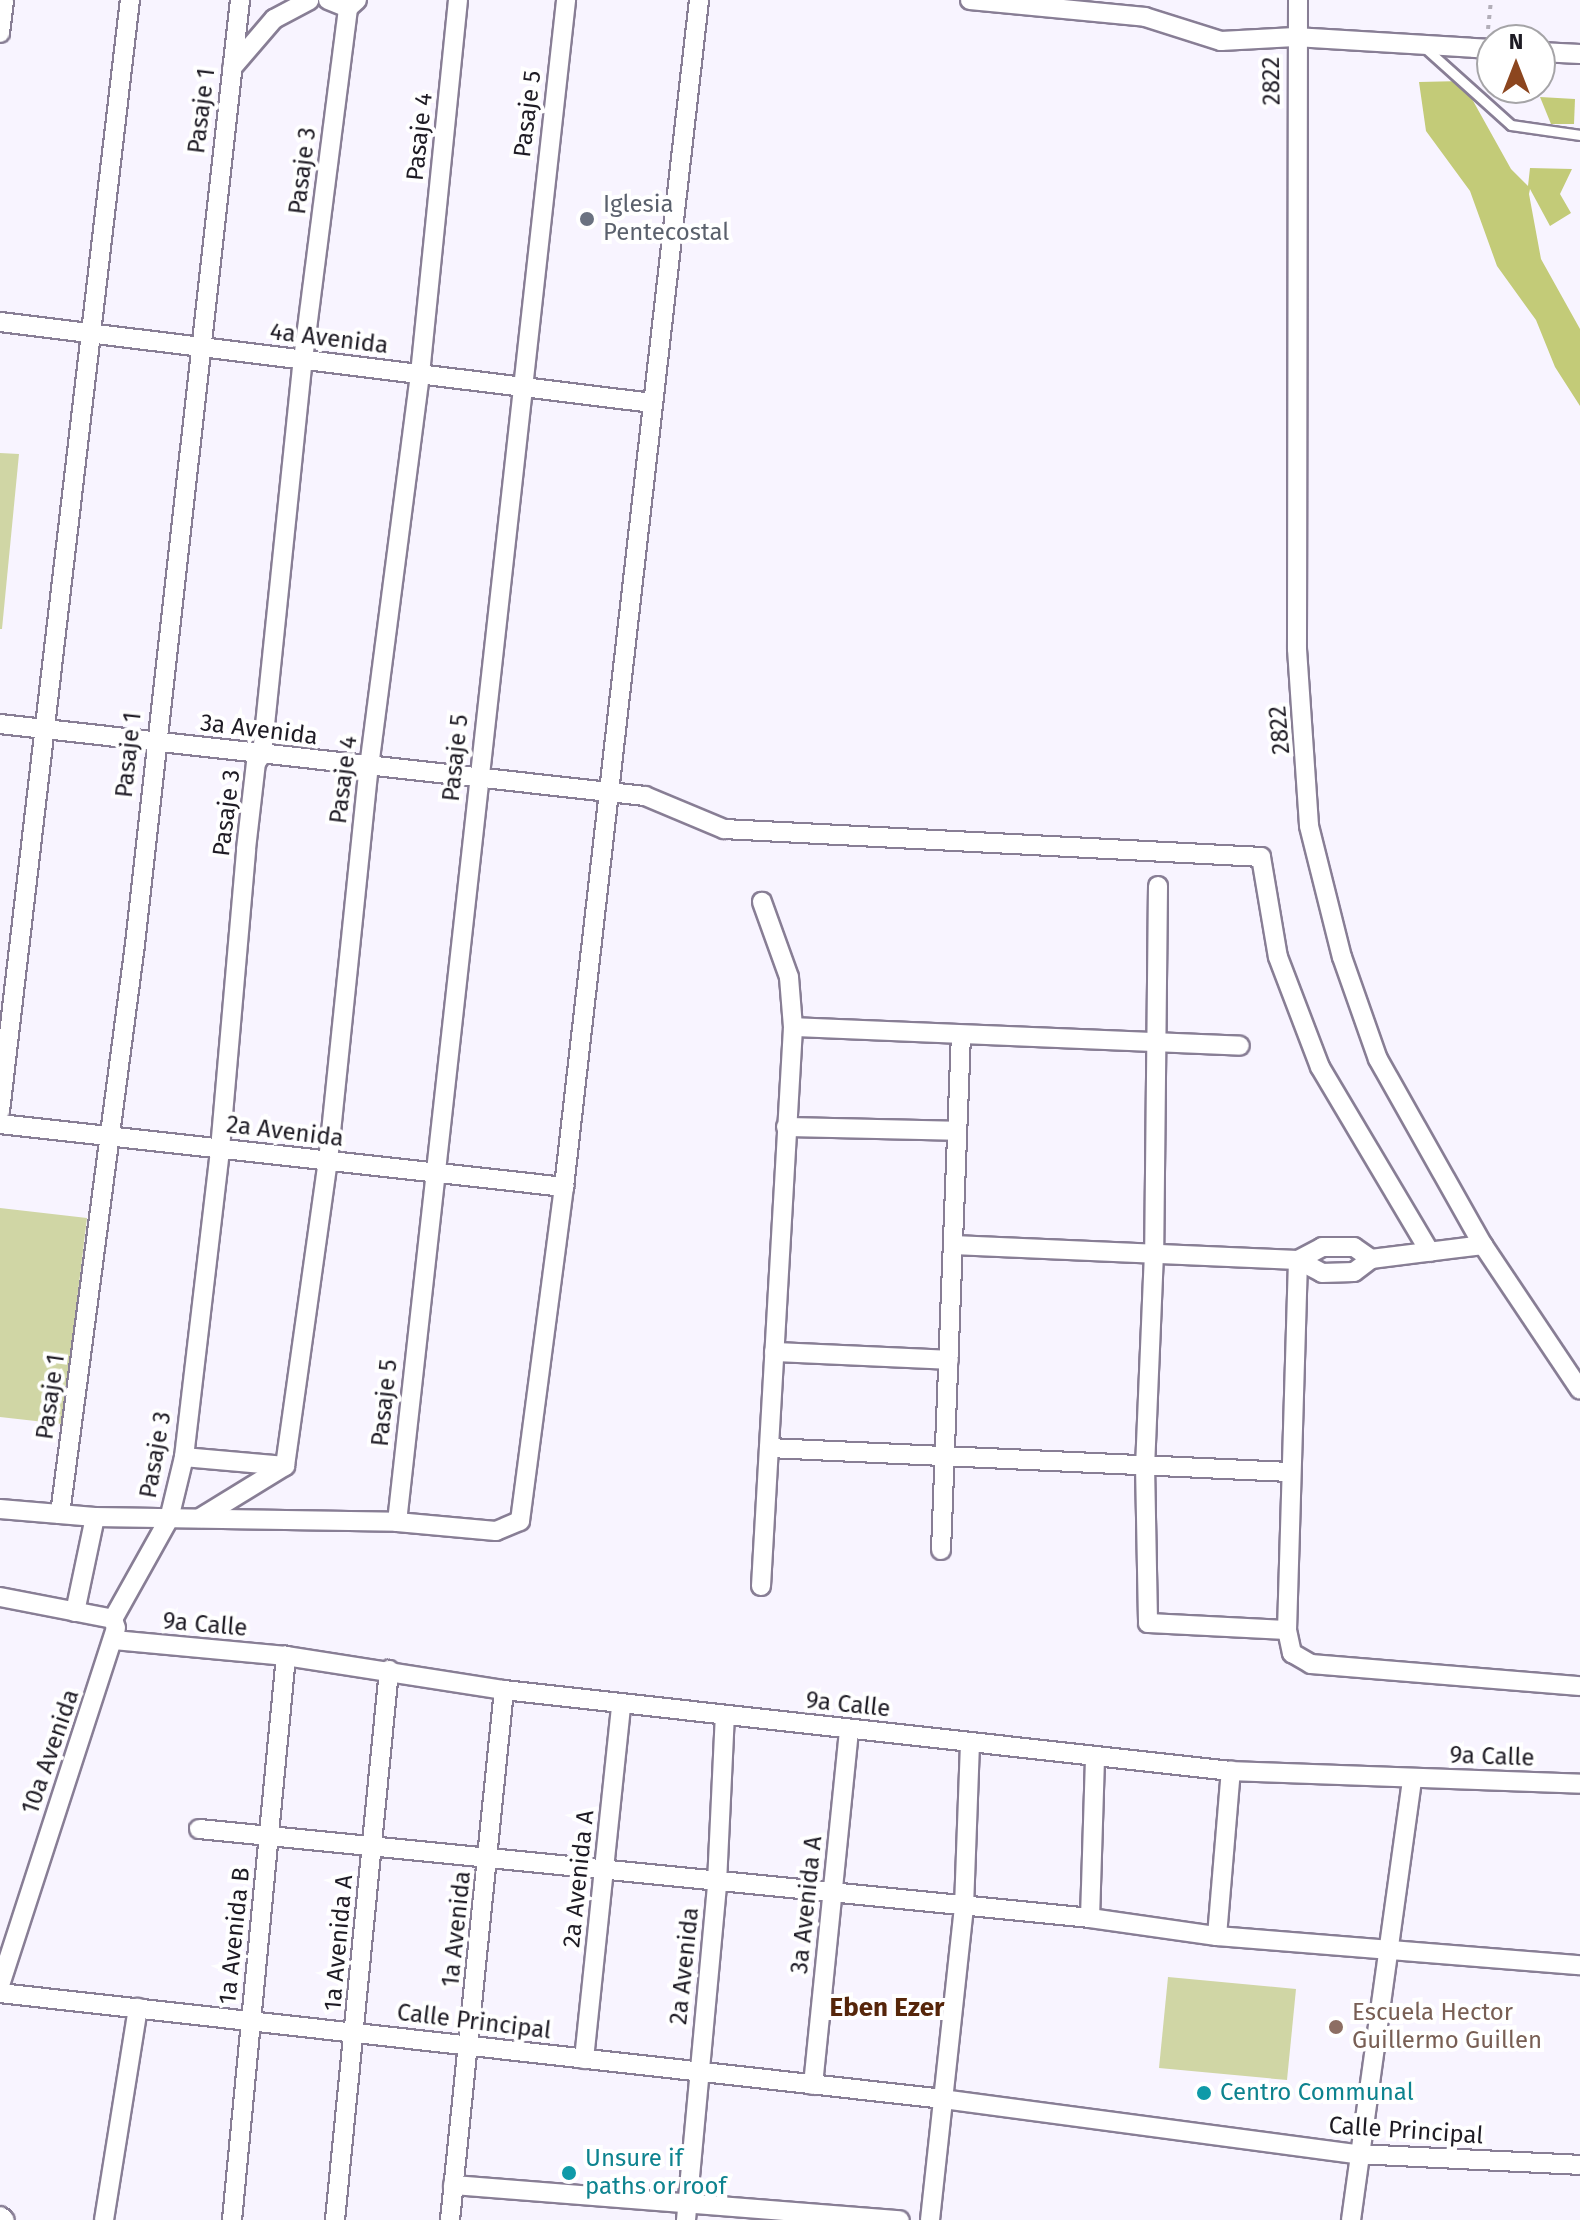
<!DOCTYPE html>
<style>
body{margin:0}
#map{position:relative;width:1580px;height:2220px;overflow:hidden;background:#f8f4ff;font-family:"Fira Sans",sans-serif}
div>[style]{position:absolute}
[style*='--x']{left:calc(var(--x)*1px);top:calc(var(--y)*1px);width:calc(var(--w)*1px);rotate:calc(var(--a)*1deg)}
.green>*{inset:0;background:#d0d6a5}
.forest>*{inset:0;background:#c3cb78}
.path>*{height:4px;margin-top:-2px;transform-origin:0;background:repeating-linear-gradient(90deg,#b2aeb8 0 4px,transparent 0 10px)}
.roads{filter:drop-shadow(2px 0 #887e95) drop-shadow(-2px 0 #887e95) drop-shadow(0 2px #887e95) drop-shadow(0 -2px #887e95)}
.lane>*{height:9px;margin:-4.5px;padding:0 4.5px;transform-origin:4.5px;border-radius:4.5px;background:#fff}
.street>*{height:18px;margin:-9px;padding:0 9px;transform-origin:9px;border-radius:9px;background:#fff}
.dots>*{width:22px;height:22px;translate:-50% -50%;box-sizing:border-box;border:4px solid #fff;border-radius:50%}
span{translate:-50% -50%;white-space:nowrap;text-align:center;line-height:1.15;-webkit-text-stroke:8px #fff;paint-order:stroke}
.street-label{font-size:24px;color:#1e1b24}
.worship-label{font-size:24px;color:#5b616d}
.left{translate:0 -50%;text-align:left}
.education-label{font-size:24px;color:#785e54}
.culture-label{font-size:24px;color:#0d838f}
.neighbourhood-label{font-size:26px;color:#56260a;font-weight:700}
.north{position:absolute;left:1476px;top:24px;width:80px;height:80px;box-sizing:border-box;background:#fff;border:2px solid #a5a4a7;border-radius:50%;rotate:0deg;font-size:22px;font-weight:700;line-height:32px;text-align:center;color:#1e1b24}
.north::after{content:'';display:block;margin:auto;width:28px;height:36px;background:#8c461f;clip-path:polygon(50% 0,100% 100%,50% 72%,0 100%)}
</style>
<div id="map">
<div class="green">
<i style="clip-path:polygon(0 453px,19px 454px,2px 629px,0 629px)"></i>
<i style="clip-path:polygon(0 1208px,87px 1218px,62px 1424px,0 1417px)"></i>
<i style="clip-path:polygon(1168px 1977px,1296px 1989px,1287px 2080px,1159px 2068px)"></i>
</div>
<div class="forest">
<i style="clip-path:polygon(1462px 81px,1511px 169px,1528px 186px,1530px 168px,1572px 169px,1560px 194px,1571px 213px,1550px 226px,1530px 189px,1529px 194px,1541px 259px,1580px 329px,1580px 406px,1555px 367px,1536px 320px,1497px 266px,1470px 191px,1426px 131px,1419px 82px)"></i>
<i style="clip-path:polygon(1540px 97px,1575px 99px,1574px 124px,1551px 124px)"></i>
</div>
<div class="path">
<i style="--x:1488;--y:29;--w:29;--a:-84"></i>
</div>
<div class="roads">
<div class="lane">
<i style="--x:1423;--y:46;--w:118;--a:41.9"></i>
<i style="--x:1511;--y:125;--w:70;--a:8.2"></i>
</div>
<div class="street">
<i style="--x:328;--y:0;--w:22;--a:22"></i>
<i style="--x:348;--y:8;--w:12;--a:-42"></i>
<i style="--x:970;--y:0;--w:176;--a:5.5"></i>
<i style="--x:1145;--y:17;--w:80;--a:17.5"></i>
<i style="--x:1221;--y:41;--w:74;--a:-3.1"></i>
<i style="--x:1295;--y:37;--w:197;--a:3.5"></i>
<i style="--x:1298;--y:0;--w:649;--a:90.09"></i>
<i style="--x:1297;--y:649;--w:177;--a:86.1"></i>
<i style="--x:1309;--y:826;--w:135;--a:75.9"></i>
<i style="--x:1342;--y:957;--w:108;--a:70.6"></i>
<i style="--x:1378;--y:1059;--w:214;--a:60.6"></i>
<i style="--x:1483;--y:1245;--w:174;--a:56.2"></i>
<i style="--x:0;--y:33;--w:33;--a:-83"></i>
<i style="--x:1540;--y:52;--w:40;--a:2.9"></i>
<i style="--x:232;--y:68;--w:65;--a:-49.4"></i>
<i style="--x:274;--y:19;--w:40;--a:-28"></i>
<i style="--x:0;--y:322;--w:657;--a:7.08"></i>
<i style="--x:0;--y:724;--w:649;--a:6.37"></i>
<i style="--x:645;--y:796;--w:86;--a:22.7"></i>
<i style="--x:724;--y:829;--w:538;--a:2.98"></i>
<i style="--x:1261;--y:857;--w:101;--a:80.4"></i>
<i style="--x:1278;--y:957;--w:118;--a:69.1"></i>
<i style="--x:1320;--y:1067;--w:215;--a:59.3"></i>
<i style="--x:1158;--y:886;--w:367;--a:90.6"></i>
<i style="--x:1154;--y:1253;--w:212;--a:92.4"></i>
<i style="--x:1145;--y:1465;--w:158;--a:88.9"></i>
<i style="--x:1148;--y:1623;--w:139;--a:2.9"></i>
<i style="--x:793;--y:1027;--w:447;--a:2.4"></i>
<i style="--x:0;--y:1111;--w:1119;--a:-83.33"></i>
<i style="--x:0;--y:1124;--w:568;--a:6.37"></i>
<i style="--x:786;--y:1127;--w:171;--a:1.3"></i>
<i style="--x:953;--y:1245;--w:345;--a:2.5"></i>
<i style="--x:1298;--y:1260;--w:27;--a:28"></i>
<i style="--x:1322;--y:1273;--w:32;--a:-2"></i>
<i style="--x:1354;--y:1272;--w:21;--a:-37"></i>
<i style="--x:1371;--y:1259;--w:113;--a:-7.1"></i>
<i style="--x:1298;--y:1260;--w:370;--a:91.7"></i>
<i style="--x:1287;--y:1630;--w:24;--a:78"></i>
<i style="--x:1292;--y:1653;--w:22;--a:30"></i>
<i style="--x:1311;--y:1664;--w:270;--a:4.7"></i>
<i style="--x:1298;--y:1260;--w:27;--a:-28"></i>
<i style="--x:1322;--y:1247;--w:32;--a:0"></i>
<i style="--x:1354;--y:1247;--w:21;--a:35"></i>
<i style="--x:774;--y:1352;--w:175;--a:2.6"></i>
<i style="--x:769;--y:1448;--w:521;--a:2.64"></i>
<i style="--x:184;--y:1457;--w:101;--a:5.1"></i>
<i style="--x:0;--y:1509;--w:95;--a:4.8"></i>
<i style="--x:95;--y:1517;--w:302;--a:0.9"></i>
<i style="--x:397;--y:1522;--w:99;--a:5.2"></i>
<i style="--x:496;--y:1531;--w:26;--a:-23"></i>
<i style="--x:520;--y:1521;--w:337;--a:-82.5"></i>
<i style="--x:564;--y:1187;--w:1195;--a:-83.51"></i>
<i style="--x:60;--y:1514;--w:575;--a:-82.5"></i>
<i style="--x:135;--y:944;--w:950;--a:-83.65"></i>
<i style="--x:200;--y:1518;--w:100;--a:-31.5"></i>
<i style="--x:285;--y:1466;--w:308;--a:-82"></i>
<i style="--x:328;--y:1161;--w:396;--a:-84.1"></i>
<i style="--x:369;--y:767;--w:396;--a:-82.6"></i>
<i style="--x:420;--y:374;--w:376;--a:-84.2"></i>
<i style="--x:397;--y:1522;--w:1531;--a:-83.66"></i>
<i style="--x:941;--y:1550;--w:515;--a:-87.78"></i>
<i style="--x:761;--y:1586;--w:560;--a:-86.72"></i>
<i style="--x:793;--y:1027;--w:50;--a:-94.6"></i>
<i style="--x:789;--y:977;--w:80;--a:-109.8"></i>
<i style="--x:0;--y:1597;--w:115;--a:11"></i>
<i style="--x:113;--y:1619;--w:9;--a:72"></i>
<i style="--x:116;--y:1628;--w:374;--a:108"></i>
<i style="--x:75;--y:1612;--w:97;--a:-78.1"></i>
<i style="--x:113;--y:1619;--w:115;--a:-60.8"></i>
<i style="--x:169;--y:1519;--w:64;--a:-76.4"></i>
<i style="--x:184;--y:1457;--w:310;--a:-83.3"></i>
<i style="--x:220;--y:1149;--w:301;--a:-85"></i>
<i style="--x:246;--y:849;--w:87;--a:-83.4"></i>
<i style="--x:256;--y:763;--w:11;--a:-56"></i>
<i style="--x:262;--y:754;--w:396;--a:-84.1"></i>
<i style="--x:303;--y:360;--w:363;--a:-82.7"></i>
<i style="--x:114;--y:1640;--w:173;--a:5.3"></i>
<i style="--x:286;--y:1656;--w:221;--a:8.9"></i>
<i style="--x:504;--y:1690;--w:731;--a:6.36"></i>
<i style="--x:1231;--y:1771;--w:349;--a:2.1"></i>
<i style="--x:199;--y:1829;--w:895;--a:5.7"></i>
<i style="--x:1090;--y:1918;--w:128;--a:8.1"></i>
<i style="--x:1217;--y:1936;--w:364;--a:4.6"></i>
<i style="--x:1090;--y:1918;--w:162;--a:-88.2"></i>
<i style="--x:1217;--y:1936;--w:166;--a:-85.2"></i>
<i style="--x:0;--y:1993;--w:949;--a:6.41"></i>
<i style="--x:943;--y:2099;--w:418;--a:7.6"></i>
<i style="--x:1357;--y:2154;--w:223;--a:2.8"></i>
<i style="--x:584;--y:2059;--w:357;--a:-84"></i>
<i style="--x:813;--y:2085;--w:358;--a:-84.2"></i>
<i style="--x:453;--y:2185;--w:448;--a:4.5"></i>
<i style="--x:0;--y:2216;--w:6;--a:39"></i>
<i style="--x:104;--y:2220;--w:215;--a:-80.9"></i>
<i style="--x:232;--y:2220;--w:567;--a:-84.53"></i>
<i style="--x:335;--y:2220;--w:553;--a:-84.39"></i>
<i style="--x:450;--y:2220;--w:533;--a:-84.18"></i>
<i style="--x:686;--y:2220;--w:338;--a:-84.7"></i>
<i style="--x:717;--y:1883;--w:168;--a:-87.3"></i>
<i style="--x:930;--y:2220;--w:315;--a:-83.8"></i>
<i style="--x:964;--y:1907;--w:164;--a:-87.9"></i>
<i style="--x:1351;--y:2220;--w:445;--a:-82.1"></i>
</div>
</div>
<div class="dots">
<i style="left:587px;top:219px;background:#6b7280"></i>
<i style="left:1336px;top:2027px;background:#8d6e63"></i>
<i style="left:1204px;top:2093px;background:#0f9aa8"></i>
<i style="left:569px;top:2173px;background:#0f9aa8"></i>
</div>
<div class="street-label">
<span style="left:1272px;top:81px;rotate:-91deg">2822</span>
<span style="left:202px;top:111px;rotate:-83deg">Pasaje 1</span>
<span style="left:528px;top:114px;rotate:-83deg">Pasaje 5</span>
<span style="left:420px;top:137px;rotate:-84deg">Pasaje 4</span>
<span style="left:303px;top:171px;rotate:-83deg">Pasaje 3</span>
<span style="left:329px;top:339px;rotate:7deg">4a Avenida</span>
<span style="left:259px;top:730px;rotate:7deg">3a Avenida</span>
<span style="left:1280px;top:730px;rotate:-95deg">2822</span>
<span style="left:129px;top:755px;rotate:-84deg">Pasaje 1</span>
<span style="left:456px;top:758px;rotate:-84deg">Pasaje 5</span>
<span style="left:344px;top:780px;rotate:-83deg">Pasaje 4</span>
<span style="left:227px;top:813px;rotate:-83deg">Pasaje 3</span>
<span style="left:285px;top:1132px;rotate:7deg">2a Avenida</span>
<span style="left:51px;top:1397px;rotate:-82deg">Pasaje 1</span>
<span style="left:385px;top:1403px;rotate:-84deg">Pasaje 5</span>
<span style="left:156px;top:1455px;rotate:-80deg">Pasaje 3</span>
<span style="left:205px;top:1625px;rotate:5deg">9a Calle</span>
<span style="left:848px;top:1705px;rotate:6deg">9a Calle</span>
<span style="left:51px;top:1752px;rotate:-71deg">10a Avenida</span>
<span style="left:1492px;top:1757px;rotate:2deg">9a Calle</span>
<span style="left:579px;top:1879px;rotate:-84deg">2a Avenida A</span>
<span style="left:807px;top:1905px;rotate:-84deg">3a Avenida A</span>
<span style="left:457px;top:1929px;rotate:-84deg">1a Avenida</span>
<span style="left:235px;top:1936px;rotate:-84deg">1a Avenida B</span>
<span style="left:339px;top:1943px;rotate:-85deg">1a Avenida A</span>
<span style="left:685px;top:1966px;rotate:-84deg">2a Avenida</span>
<span style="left:474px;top:2022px;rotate:7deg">Calle Principal</span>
<span style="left:1406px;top:2131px;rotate:4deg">Calle Principal</span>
</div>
<div class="worship-label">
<span class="left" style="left:603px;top:219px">Iglesia<br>Pentecostal</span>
</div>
<div class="education-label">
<span class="left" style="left:1352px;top:2027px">Escuela Hector<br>Guillermo Guillen</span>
</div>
<div class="culture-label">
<span class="left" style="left:1220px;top:2093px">Centro Communal</span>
<span class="left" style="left:585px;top:2173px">Unsure if<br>paths or roof</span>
</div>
<div class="neighbourhood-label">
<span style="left:887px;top:2008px">Eben Ezer</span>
</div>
<div class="north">N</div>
</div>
